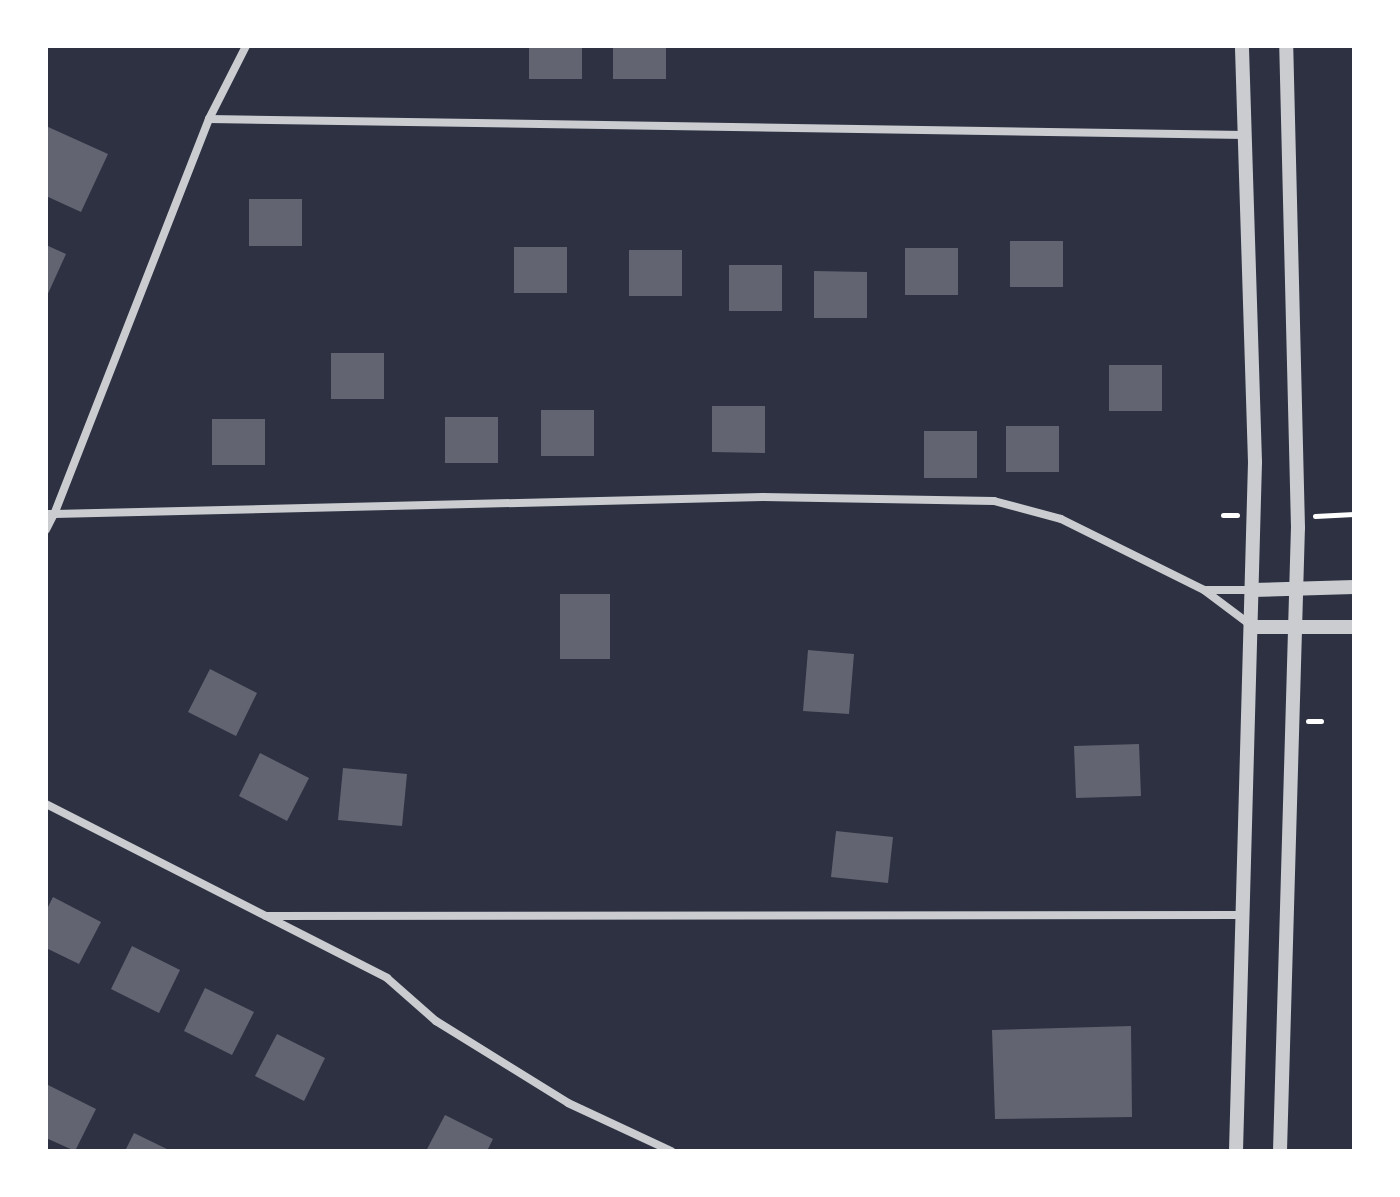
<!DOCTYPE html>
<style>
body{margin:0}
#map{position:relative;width:1400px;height:1197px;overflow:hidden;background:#2d3142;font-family:Barlow,sans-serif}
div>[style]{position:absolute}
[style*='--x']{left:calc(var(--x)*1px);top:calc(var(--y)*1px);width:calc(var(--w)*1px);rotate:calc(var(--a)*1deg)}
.building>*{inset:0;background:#626471}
.path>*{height:5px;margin:-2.5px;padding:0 2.5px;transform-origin:2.5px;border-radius:2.5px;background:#fff}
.minor>*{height:8px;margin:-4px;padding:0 4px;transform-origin:4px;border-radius:4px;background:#caccd0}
.tertiary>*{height:14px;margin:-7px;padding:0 7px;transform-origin:7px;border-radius:7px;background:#caccd0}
span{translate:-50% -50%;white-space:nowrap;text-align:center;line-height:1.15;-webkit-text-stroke:7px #fff;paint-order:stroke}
.frame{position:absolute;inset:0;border:48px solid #fff;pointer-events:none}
</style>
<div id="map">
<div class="building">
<i style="clip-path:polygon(529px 46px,582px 46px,582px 79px,529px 79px)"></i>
<i style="clip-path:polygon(613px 46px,666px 46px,666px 79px,613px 79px)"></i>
<i style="clip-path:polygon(46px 126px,108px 154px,81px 212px,46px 196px)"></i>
<i style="clip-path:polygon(249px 199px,302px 199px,302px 246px,249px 246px)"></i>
<i style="clip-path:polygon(1010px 241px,1063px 241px,1063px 287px,1010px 287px)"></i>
<i style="clip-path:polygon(46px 245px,66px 254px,46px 298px)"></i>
<i style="clip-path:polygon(514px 247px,567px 247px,567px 293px,514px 293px)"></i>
<i style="clip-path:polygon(905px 248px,958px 248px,958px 295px,905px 295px)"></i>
<i style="clip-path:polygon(629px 250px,682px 250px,682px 296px,629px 296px)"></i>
<i style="clip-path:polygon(729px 265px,782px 265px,782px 311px,729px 311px)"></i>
<i style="clip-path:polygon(814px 271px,867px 272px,867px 318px,814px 318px)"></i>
<i style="clip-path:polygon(331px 353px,384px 353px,384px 399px,331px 399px)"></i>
<i style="clip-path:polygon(1109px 365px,1162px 365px,1162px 411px,1109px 411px)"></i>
<i style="clip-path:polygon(712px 406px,765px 406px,765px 453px,712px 452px)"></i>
<i style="clip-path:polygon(541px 410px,594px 410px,594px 456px,541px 456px)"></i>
<i style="clip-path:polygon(445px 417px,498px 417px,498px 463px,445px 463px)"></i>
<i style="clip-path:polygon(212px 419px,265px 419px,265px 465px,212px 465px)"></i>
<i style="clip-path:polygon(1006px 426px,1059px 426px,1059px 472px,1006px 472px)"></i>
<i style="clip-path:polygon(924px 431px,977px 431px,977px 478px,924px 478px)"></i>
<i style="clip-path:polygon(560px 594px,610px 594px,610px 659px,560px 659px)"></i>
<i style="clip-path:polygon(808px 650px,854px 654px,849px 714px,803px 711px)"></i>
<i style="clip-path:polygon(210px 669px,257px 693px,236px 736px,188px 712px)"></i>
<i style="clip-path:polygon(1139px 744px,1141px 796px,1076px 798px,1074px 746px)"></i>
<i style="clip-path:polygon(260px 753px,309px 778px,287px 821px,239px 796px)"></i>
<i style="clip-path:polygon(343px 768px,407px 774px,402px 826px,338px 820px)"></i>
<i style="clip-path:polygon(836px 831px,893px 837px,888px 883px,831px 877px)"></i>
<i style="clip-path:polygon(53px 897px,101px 922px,79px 964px,46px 948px,46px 911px)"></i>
<i style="clip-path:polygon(132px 946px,180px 970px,159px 1013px,111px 989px)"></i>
<i style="clip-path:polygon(205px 988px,254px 1012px,232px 1055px,184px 1031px)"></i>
<i style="clip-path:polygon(1131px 1026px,1132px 1117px,995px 1119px,992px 1030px)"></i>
<i style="clip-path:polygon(277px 1034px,325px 1058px,304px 1101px,255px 1076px)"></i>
<i style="clip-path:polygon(48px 1085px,96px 1109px,75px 1151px,46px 1138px)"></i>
<i style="clip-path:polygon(445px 1115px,493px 1139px,487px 1151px,426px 1151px)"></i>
<i style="clip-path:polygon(134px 1133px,171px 1151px,125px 1151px)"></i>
</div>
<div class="path">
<i style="--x:1223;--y:515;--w:14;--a:0"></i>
<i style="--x:1315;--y:516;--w:39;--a:-3"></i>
<i style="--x:1308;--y:721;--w:13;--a:0"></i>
</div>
<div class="minor">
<i style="--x:246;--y:46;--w:82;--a:116.9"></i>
<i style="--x:209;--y:119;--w:424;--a:111.4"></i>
<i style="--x:54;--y:514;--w:709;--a:-1.37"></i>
<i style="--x:763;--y:497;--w:231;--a:1"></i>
<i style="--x:994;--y:501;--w:69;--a:15"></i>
<i style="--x:1061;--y:519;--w:160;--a:26.4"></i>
<i style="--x:1204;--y:590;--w:60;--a:36.9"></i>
<i style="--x:209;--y:119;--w:1036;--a:0.88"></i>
<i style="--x:46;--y:514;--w:8;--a:0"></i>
<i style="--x:54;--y:514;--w:18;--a:117"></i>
<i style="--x:1205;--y:590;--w:47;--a:0"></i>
<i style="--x:46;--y:804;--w:383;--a:27"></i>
<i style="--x:387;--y:978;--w:65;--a:41.3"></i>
<i style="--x:436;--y:1021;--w:155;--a:31.8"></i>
<i style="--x:568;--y:1103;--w:114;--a:25"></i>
<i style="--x:266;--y:916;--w:977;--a:-0.06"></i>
</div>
<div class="tertiary">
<i style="--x:1252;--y:590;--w:102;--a:-1.7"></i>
<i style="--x:1252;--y:627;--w:102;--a:0"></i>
<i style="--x:1236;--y:1151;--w:689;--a:-88.42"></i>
<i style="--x:1255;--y:462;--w:416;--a:-91.8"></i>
<i style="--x:1280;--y:1151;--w:623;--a:-88.35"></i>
<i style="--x:1298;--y:528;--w:482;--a:-91.4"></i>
</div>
<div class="frame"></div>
</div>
